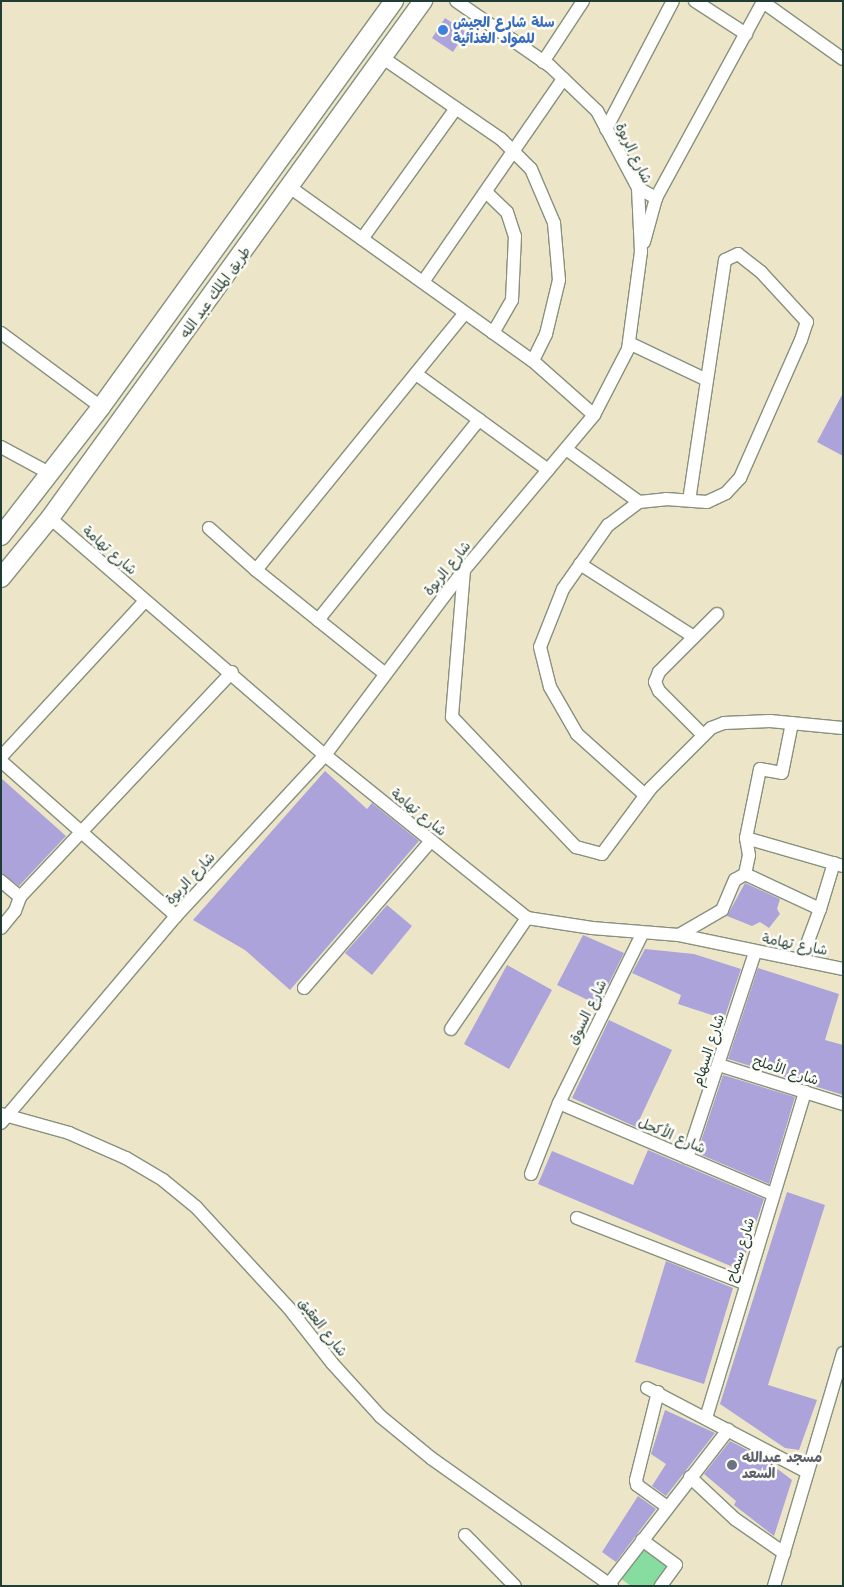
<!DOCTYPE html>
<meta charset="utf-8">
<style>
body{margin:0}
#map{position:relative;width:844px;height:1587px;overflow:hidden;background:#ede5c7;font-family:Mali,"Playpen Sans Arabic",sans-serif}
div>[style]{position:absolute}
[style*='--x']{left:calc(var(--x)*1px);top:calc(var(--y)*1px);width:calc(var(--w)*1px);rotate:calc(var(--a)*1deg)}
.green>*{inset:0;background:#87dca0}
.building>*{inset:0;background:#aca3da}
.roads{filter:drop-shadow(1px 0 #86917e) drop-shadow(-1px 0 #86917e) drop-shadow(0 1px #86917e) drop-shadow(0 -1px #86917e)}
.street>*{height:12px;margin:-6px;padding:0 6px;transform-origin:6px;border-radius:6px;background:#fff}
.secondary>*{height:18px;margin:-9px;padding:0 9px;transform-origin:9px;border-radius:9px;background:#fff}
.dots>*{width:14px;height:14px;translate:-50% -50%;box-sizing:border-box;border:2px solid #fdfcf7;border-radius:50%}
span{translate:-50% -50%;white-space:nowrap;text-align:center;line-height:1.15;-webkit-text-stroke:5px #fdfcf7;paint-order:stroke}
.shop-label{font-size:14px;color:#366cbe;font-weight:700}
.left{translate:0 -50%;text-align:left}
.street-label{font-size:14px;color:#1f3d34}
.worship-label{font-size:14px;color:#5b616d;font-weight:700}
.frame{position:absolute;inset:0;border:2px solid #1f3d34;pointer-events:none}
</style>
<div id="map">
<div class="green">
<i style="clip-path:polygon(642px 1548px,667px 1567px,653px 1586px,631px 1586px,620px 1578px)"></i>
</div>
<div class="building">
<i style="clip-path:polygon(445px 18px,466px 32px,453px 52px,432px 38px)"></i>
<i style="clip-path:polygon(843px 393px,843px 456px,817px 442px)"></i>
<i style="clip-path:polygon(325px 771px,367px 809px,372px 803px,419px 841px,290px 990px,245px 950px,193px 920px)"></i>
<i style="clip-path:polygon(1px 778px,66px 836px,19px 886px,1px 873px)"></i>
<i style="clip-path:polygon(745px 883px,780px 899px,777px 909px,780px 914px,769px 928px,760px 922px,752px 926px,727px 916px)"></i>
<i style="clip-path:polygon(387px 905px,412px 926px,372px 975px,345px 953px)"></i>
<i style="clip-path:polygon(583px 935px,624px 953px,598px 1005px,557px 985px)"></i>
<i style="clip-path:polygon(645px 949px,694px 954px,741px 969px,724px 1019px,678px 1004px,681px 995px,632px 973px)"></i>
<i style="clip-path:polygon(507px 965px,552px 990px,509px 1069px,464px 1044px)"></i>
<i style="clip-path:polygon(758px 968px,839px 994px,825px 1040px,843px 1045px,843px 1095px,728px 1059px)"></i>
<i style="clip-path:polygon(609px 1020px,672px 1050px,636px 1127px,572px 1098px)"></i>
<i style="clip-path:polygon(723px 1075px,795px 1097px,769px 1184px,697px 1153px)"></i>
<i style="clip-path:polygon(648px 1150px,764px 1199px,740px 1270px,538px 1184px,552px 1151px,633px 1185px)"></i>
<i style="clip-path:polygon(787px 1192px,825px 1205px,768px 1385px,817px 1400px,799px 1450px,785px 1448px,720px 1404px)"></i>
<i style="clip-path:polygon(666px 1261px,733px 1288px,704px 1384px,635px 1362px)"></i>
<i style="clip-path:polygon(665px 1410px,715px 1433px,666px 1496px,652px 1486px,666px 1464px,651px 1454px)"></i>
<i style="clip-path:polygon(730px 1441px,763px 1458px,792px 1480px,774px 1536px,734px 1505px,736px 1501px,704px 1474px)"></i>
<i style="clip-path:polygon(638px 1496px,656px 1509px,616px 1562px,602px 1552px)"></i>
</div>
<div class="roads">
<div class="street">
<i style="--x:695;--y:1;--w:61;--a:32.9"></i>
<i style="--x:383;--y:58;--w:143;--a:34.5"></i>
<i style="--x:501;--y:139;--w:42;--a:45"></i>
<i style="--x:531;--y:169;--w:59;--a:66.9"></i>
<i style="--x:554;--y:223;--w:57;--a:85"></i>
<i style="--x:559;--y:280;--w:56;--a:103.5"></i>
<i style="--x:546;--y:334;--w:30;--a:116"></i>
<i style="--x:543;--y:62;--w:73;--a:-56.7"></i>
<i style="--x:606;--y:129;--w:144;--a:-62.4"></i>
<i style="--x:291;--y:188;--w:297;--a:35.6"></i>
<i style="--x:533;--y:361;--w:81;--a:41.5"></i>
<i style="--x:638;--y:188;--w:21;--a:29"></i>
<i style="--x:656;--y:198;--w:223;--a:-61.4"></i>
<i style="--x:763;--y:2;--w:98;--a:35.5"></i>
<i style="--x:486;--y:192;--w:29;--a:44"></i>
<i style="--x:507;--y:212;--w:25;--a:72"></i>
<i style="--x:515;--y:236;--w:64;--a:92.7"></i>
<i style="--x:512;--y:300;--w:38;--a:120"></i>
<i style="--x:362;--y:239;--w:161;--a:-54.3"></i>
<i style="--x:644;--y:242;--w:46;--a:-74.7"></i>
<i style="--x:423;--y:282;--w:247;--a:-55.4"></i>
<i style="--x:1;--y:333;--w:124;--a:36.5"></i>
<i style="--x:629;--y:343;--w:86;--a:25.4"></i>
<i style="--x:416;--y:374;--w:163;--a:36"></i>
<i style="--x:1;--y:447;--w:57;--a:28.4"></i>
<i style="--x:566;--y:449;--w:90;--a:36"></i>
<i style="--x:639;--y:502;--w:39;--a:143"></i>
<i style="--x:608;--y:525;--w:78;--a:125.1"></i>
<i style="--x:563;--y:589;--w:62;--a:111.6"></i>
<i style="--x:540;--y:647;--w:41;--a:76"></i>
<i style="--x:550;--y:687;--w:54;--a:60.1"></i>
<i style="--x:577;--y:734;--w:91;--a:41.9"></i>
<i style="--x:639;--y:502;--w:27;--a:-6"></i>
<i style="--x:666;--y:499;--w:41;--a:4.2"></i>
<i style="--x:707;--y:502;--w:21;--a:-25"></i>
<i style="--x:726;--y:493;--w:21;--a:-47"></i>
<i style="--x:740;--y:478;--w:151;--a:-66.2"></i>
<i style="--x:801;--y:340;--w:19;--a:-72"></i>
<i style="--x:807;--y:322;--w:68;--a:-132.6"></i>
<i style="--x:761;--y:272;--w:29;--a:-142"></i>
<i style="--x:738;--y:254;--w:14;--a:155"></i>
<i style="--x:725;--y:260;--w:243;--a:98.5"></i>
<i style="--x:50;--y:518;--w:363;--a:40.8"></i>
<i style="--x:325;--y:755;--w:260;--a:38.9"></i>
<i style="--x:527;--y:918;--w:66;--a:8.7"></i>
<i style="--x:592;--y:928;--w:87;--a:4.6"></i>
<i style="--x:679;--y:935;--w:167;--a:11.7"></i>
<i style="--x:209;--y:528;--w:63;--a:41.8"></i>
<i style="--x:256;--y:570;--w:164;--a:38.8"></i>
<i style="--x:580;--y:564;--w:135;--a:32.6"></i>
<i style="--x:256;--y:570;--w:331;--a:-50.9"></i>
<i style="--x:464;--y:570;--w:147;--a:94.7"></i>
<i style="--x:452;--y:717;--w:180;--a:46.4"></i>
<i style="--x:576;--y:847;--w:27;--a:15"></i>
<i style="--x:602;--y:854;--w:82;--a:-53.4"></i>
<i style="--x:651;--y:788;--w:85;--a:-45"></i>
<i style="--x:711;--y:728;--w:14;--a:-21"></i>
<i style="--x:724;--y:723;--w:46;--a:-2.5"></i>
<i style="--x:770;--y:721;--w:73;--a:5.5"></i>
<i style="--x:318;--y:620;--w:257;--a:-51.2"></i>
<i style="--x:702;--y:734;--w:61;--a:-135"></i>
<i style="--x:659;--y:691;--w:10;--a:-114"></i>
<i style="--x:655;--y:682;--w:11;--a:-68"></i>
<i style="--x:659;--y:672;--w:82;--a:-45"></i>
<i style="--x:1;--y:757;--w:212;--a:-47.3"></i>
<i style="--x:1;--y:761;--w:234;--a:41.5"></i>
<i style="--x:746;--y:838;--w:101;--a:16.1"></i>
<i style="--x:745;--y:874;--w:83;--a:25"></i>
<i style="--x:820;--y:909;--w:54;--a:110.4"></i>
<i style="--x:1;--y:881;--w:25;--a:40"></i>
<i style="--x:820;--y:909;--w:48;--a:-73.1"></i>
<i style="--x:1;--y:928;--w:22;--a:-51"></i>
<i style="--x:15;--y:911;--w:15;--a:-70"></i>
<i style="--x:20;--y:897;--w:309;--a:-46.7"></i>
<i style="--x:679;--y:935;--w:50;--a:-30.2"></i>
<i style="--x:722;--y:910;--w:33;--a:-67"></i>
<i style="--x:735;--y:880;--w:12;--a:-31"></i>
<i style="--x:745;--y:874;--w:19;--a:-78"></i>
<i style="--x:749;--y:855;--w:17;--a:-100"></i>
<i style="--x:746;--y:838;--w:70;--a:-78.5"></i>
<i style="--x:760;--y:769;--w:22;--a:10"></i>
<i style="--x:782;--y:773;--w:51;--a:-78.7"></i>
<i style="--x:304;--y:988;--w:194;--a:-49.2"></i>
<i style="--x:451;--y:1029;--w:135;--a:-55.6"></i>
<i style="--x:719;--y:1065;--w:130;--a:17.5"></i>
<i style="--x:559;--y:1103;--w:232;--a:23.1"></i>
<i style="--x:1;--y:1114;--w:71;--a:15.6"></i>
<i style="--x:69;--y:1133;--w:62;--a:23.7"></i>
<i style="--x:126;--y:1158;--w:43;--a:30.7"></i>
<i style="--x:163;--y:1180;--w:43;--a:39.3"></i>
<i style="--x:196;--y:1207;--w:136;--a:47.4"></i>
<i style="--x:288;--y:1307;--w:71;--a:51.8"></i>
<i style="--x:332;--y:1363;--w:72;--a:47.8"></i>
<i style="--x:380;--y:1416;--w:66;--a:39.5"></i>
<i style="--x:431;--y:1458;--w:222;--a:35.3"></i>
<i style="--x:1;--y:1123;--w:271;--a:-49.8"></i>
<i style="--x:176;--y:916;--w:219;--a:-47.2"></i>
<i style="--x:325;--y:755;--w:231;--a:-53.1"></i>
<i style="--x:464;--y:570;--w:202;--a:-50"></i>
<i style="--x:594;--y:415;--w:74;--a:-62.7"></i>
<i style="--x:628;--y:349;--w:98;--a:-82.4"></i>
<i style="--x:641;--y:252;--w:64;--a:-92.7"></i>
<i style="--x:638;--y:188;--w:87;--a:-118"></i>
<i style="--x:597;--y:111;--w:65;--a:-136.2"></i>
<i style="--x:550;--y:66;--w:114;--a:-145.3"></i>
<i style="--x:687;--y:1158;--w:217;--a:-71.7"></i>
<i style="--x:531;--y:1174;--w:76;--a:-68.5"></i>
<i style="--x:559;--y:1103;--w:188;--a:-63.8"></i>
<i style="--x:577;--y:1218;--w:181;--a:21.3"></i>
<i style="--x:647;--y:1388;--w:181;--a:27.7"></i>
<i style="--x:658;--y:1392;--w:91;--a:104"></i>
<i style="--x:636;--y:1480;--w:5;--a:79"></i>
<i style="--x:637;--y:1485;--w:37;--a:36"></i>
<i style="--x:706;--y:1418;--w:341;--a:-73.1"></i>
<i style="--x:690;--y:1477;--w:62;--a:43"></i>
<i style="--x:735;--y:1519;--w:60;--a:34.8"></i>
<i style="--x:465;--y:1535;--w:71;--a:45.6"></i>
<i style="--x:642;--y:1540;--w:42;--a:36.3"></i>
<i style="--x:676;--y:1565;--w:26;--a:126"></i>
<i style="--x:609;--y:1584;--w:195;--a:-52.3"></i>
<i style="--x:774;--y:1586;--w:243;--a:-73.5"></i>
</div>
<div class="secondary">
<i style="--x:1;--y:536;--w:163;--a:-52.2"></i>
<i style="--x:101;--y:407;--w:501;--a:-54.18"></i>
<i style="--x:1;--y:578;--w:77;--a:-50.8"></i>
<i style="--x:50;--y:518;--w:638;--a:-54.19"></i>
</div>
</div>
<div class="dots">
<i style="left:443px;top:30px;background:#3f7fe0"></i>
<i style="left:732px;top:1465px;background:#6b7280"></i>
</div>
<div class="shop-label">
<span class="left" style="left:453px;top:30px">سلة شارع الجيش<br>للمواد الغذائية</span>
</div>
<div class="street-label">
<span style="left:634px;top:153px;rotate:64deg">شارع الربوة</span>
<span style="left:215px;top:292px;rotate:-54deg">طريق الملك عبد الله</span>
<span style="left:110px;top:550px;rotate:41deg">شارع تهامة</span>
<span style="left:447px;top:568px;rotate:-51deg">شارع الربوة</span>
<span style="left:419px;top:812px;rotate:39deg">شارع تهامة</span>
<span style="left:190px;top:878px;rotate:-47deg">شارع الربوة</span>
<span style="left:795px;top:944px;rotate:11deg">شارع تهامة</span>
<span style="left:587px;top:1012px;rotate:-64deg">شارع السوق</span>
<span style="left:708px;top:1050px;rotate:-72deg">شارع السهام</span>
<span style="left:786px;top:1070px;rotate:18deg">شارع الأملح</span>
<span style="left:672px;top:1135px;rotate:23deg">شارع الأكحل</span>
<span style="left:740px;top:1250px;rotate:-73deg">شارع سماح</span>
<span style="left:323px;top:1327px;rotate:52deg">شارع العقيق</span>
</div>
<div class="worship-label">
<span class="left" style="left:742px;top:1465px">مسجد عبدالله<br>السعد</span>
</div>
<div class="frame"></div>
</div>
